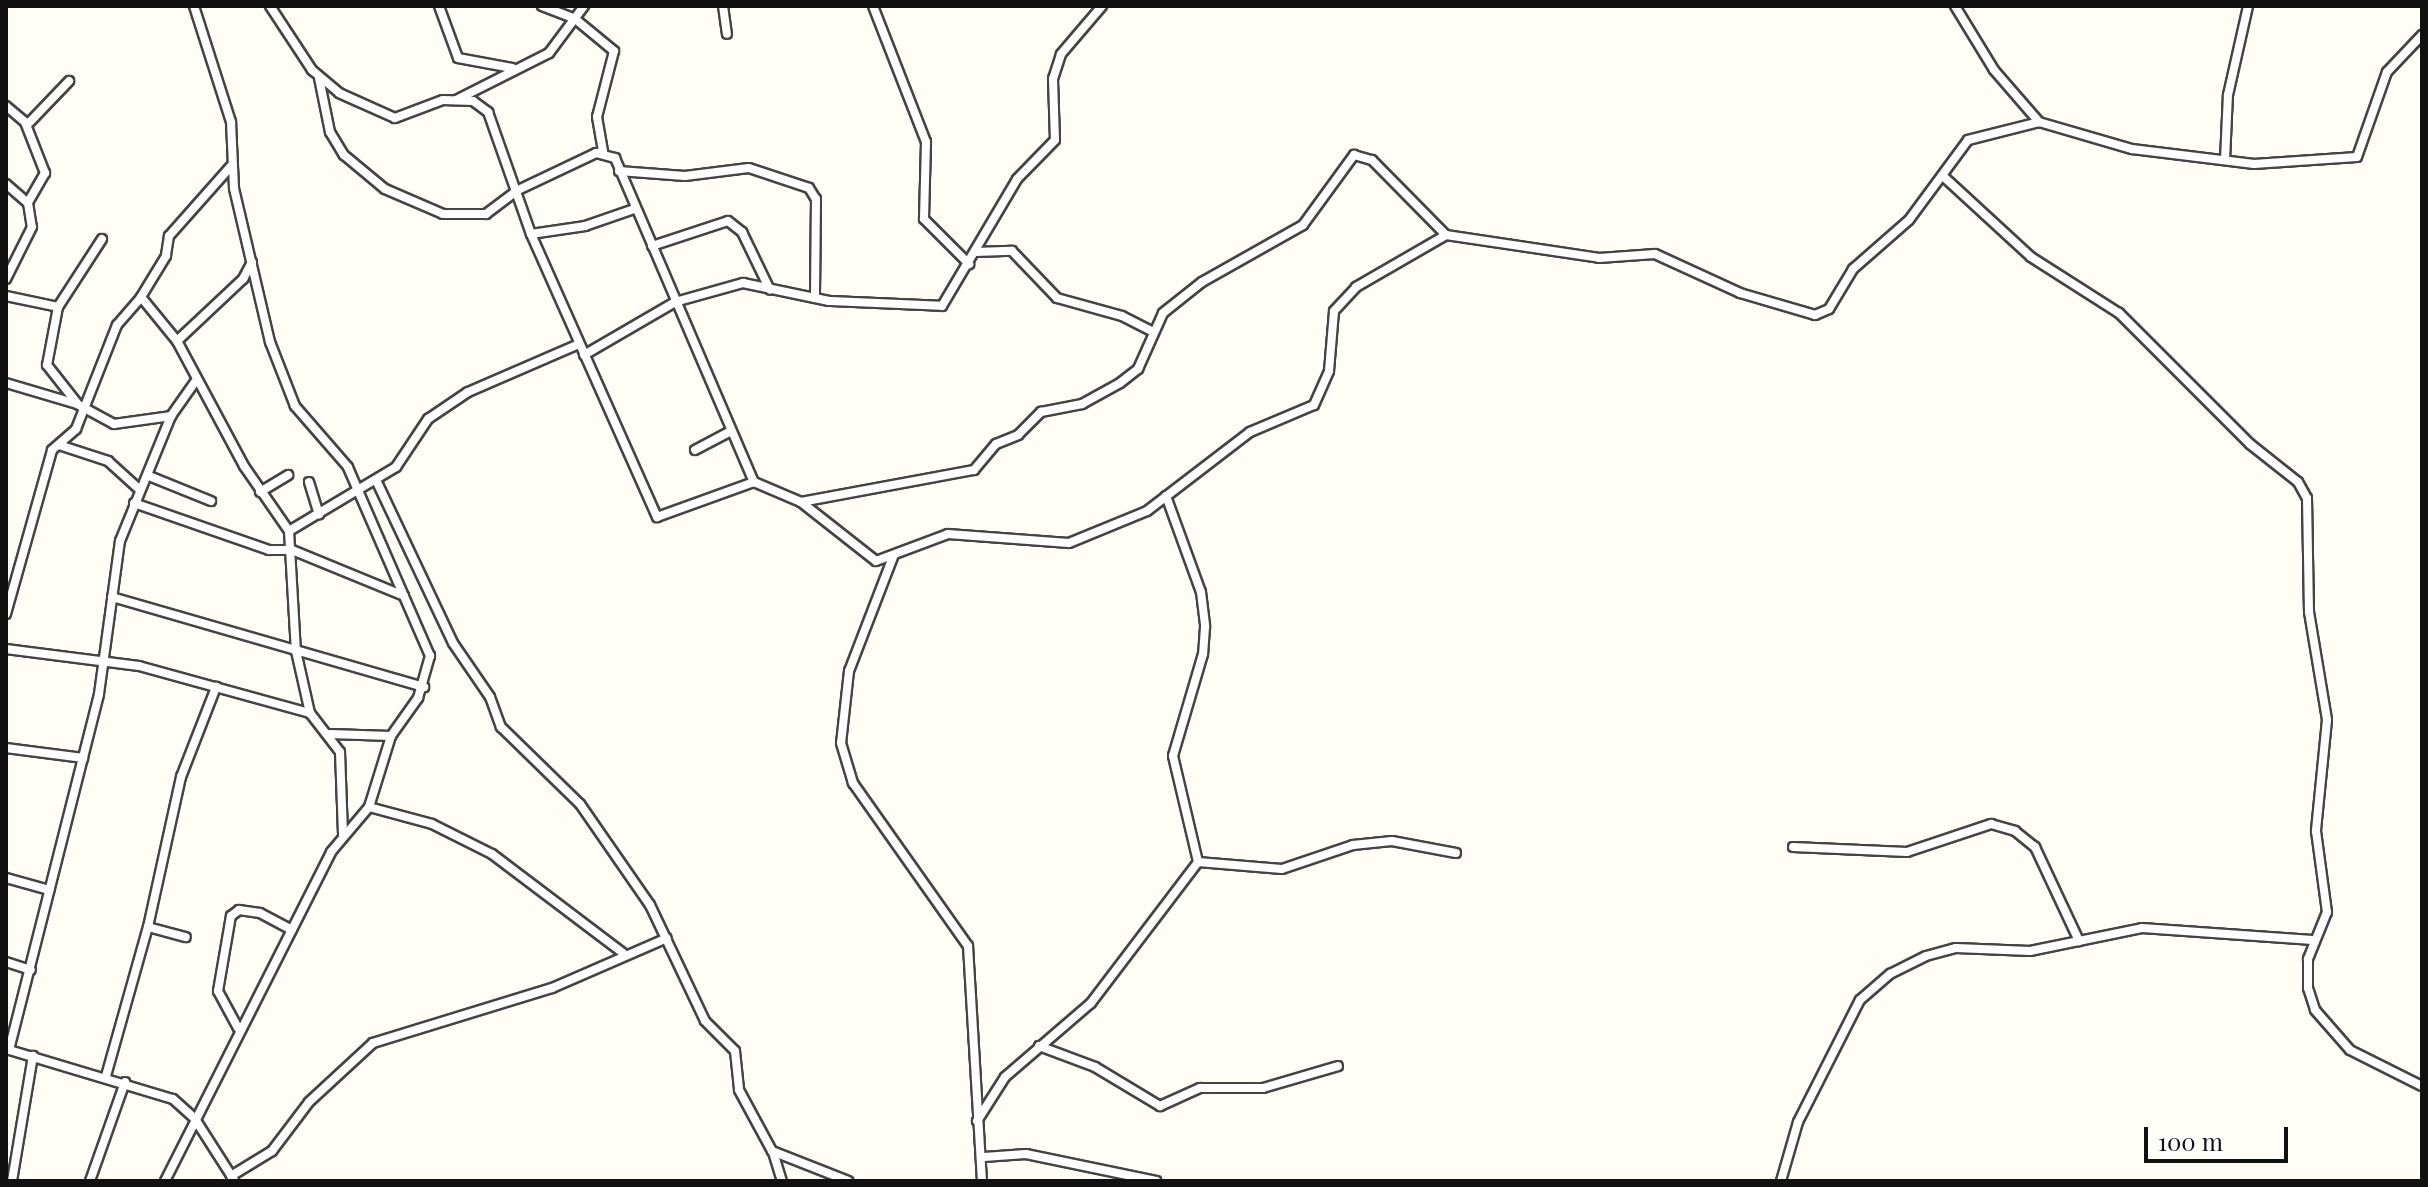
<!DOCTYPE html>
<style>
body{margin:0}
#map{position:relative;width:2428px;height:1187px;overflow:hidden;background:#fffdf5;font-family:"Playfair Display",serif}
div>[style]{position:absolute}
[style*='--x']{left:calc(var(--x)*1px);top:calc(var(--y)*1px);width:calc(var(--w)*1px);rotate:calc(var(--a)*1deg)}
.roads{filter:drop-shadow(2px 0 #444) drop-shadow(-2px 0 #444) drop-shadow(0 2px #444) drop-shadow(0 -2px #444)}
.minor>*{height:8px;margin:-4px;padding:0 4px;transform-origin:4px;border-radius:4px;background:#fff}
span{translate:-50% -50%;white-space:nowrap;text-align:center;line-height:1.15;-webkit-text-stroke:8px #fff;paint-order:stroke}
.frame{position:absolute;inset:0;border:8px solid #111;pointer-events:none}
.scale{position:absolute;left:2144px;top:1127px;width:144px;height:36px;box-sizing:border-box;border:4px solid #111;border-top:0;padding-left:10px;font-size:24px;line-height:28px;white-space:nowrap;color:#111;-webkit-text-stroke:6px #fff;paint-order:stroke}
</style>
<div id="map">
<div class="roads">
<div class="minor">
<i style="--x:270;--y:6;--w:77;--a:56.7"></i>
<i style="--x:312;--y:70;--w:35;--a:40"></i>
<i style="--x:339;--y:93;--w:61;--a:24.1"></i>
<i style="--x:395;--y:118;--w:51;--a:-20.6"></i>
<i style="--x:443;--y:100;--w:30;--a:2"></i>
<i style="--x:473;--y:101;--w:19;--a:36"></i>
<i style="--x:488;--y:112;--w:129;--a:70.6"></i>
<i style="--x:531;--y:234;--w:310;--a:66"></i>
<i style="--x:657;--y:517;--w:103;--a:-19.8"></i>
<i style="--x:754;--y:482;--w:51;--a:23.1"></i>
<i style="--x:801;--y:502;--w:95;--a:38.2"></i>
<i style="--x:876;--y:561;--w:77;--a:-20.6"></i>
<i style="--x:948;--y:534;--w:121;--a:4.3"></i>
<i style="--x:1069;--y:543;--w:84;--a:-22.3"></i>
<i style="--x:1147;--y:511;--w:130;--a:-37.5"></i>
<i style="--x:1250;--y:432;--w:69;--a:-22.9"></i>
<i style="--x:1314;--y:405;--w:37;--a:-66"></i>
<i style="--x:1329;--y:371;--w:60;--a:-85.2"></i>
<i style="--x:1334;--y:311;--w:33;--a:-47"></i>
<i style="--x:1356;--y:287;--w:104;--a:-30"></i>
<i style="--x:439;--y:6;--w:55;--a:69.9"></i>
<i style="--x:458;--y:58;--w:55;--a:10.5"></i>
<i style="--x:542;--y:6;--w:34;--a:21"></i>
<i style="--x:574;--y:18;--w:52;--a:39.5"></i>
<i style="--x:614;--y:51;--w:68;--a:104.4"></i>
<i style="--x:597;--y:117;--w:36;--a:80"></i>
<i style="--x:723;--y:6;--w:28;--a:82"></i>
<i style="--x:873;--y:6;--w:146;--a:68.7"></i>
<i style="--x:926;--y:142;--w:77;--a:91.5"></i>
<i style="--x:924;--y:219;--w:64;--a:45"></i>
<i style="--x:1955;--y:6;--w:75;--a:58.6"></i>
<i style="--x:1994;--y:70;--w:69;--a:49.1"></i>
<i style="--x:2039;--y:122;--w:97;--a:16.2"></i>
<i style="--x:2132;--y:149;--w:123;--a:7"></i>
<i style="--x:2254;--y:164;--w:103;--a:-3.9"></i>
<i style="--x:2357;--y:157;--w:90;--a:-70.6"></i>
<i style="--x:2387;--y:72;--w:51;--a:-46.6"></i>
<i style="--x:319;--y:78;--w:55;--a:78.5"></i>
<i style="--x:330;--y:132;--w:27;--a:59"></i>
<i style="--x:344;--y:155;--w:53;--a:39.7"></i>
<i style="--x:385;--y:189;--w:63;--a:23.3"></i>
<i style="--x:443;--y:214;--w:43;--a:0"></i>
<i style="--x:486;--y:214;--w:38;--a:-37"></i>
<i style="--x:516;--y:191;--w:89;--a:-25.4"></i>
<i style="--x:596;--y:153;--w:20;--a:15"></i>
<i style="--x:615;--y:158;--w:353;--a:66.8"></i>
<i style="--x:456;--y:100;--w:104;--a:-26.8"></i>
<i style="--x:549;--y:53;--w:59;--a:-53.3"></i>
<i style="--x:6;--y:106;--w:25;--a:40"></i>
<i style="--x:25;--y:122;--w:55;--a:68.6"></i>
<i style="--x:45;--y:173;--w:34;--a:120"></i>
<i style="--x:27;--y:125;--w:61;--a:-46.3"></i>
<i style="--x:2225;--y:160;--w:65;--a:-87.4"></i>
<i style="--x:2228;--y:95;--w:91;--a:-77.3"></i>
<i style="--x:232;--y:165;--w:95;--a:131.6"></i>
<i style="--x:169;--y:236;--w:20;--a:99"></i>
<i style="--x:166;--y:256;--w:48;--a:121.4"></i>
<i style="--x:141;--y:297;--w:57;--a:50.7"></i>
<i style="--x:177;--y:341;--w:142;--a:61.8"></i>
<i style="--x:244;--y:466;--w:79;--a:55.3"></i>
<i style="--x:289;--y:531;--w:120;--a:86.7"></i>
<i style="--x:296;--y:651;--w:64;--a:77.3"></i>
<i style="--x:310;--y:713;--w:49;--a:52.4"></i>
<i style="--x:340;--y:752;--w:83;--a:87.9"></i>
<i style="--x:619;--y:171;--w:66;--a:4.3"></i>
<i style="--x:685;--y:176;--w:64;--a:-7.1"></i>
<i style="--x:749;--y:168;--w:63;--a:18.4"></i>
<i style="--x:809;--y:188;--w:13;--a:58"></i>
<i style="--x:816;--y:199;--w:99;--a:90.6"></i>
<i style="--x:1944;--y:177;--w:118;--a:42.6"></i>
<i style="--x:2031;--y:257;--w:104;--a:32.5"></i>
<i style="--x:2119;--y:313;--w:185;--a:45"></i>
<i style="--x:2250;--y:444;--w:61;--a:38.4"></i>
<i style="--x:2298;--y:482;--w:18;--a:61"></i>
<i style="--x:2307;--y:498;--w:114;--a:89"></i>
<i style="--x:2309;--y:612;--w:109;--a:80.5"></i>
<i style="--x:2327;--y:720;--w:112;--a:95.7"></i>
<i style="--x:2316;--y:831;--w:82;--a:82.3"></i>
<i style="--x:2327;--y:912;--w:51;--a:112"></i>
<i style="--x:2308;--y:959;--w:29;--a:90"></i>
<i style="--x:2308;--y:988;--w:23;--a:72"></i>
<i style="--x:2315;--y:1010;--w:53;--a:48.8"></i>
<i style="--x:2350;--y:1050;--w:80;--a:26.6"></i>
<i style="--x:6;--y:184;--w:29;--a:41"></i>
<i style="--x:28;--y:203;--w:24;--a:81"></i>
<i style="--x:32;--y:227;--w:58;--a:116.6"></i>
<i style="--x:531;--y:234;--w:55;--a:-8.4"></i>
<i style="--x:585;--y:226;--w:52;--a:-19.1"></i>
<i style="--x:652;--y:246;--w:80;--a:-18.2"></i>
<i style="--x:728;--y:221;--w:18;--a:38"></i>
<i style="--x:742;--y:232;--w:64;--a:64.2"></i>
<i style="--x:975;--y:252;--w:37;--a:-2"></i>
<i style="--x:1012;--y:251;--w:65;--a:46.2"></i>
<i style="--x:1057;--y:298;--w:67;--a:15.5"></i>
<i style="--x:1122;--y:316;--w:33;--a:27"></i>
<i style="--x:6;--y:296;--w:53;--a:11.9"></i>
<i style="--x:58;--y:307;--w:59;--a:100.7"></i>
<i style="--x:47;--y:365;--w:48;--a:51.7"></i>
<i style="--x:58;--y:307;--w:81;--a:-57.1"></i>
<i style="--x:177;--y:341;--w:91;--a:-43.2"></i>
<i style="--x:243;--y:279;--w:19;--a:-62"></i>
<i style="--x:584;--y:355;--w:105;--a:-30.2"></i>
<i style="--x:675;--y:302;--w:71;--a:-15.6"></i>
<i style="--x:743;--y:283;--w:88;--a:11.8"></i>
<i style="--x:829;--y:301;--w:113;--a:2.5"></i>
<i style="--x:942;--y:306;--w:147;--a:-59.4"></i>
<i style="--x:1017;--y:179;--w:54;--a:-45.7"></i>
<i style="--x:1055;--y:140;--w:61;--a:-91.9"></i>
<i style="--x:1053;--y:79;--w:26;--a:-72"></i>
<i style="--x:1061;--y:54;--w:63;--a:-49.5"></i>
<i style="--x:6;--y:383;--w:74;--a:16.5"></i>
<i style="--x:77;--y:404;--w:42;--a:28.4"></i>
<i style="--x:114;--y:424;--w:58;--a:-8"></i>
<i style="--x:59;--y:445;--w:52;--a:18.1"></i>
<i style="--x:108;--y:461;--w:42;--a:42.1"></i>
<i style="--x:695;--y:450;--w:41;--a:-27.8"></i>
<i style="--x:149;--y:476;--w:67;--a:22"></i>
<i style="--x:376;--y:480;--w:180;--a:64.7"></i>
<i style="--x:453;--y:643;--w:65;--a:55.6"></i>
<i style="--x:490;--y:697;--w:32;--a:70"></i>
<i style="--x:501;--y:727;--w:110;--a:44.3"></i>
<i style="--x:580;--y:804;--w:123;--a:55.3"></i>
<i style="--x:650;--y:905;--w:128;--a:64.6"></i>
<i style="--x:705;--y:1021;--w:42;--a:45"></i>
<i style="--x:735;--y:1051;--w:39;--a:84"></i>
<i style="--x:739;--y:1090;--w:69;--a:61.6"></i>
<i style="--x:772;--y:1151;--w:82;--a:21.5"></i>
<i style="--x:309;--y:482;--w:34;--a:73"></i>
<i style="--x:260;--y:492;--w:33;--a:-31"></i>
<i style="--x:1166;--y:496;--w:102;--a:70"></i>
<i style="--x:1201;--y:592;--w:35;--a:83"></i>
<i style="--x:1205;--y:627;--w:27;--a:94"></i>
<i style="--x:1203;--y:654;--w:106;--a:106.4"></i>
<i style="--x:1173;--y:756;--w:109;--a:76.7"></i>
<i style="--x:801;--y:502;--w:176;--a:-10.5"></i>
<i style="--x:974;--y:470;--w:34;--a:-50"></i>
<i style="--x:996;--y:444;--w:24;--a:-22"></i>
<i style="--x:1018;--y:435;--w:33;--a:-45"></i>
<i style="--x:1041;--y:412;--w:42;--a:-11"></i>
<i style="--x:1082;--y:404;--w:43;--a:-28.9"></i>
<i style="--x:1120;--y:383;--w:23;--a:-38"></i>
<i style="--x:1138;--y:369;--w:61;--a:-65.9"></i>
<i style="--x:1163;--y:313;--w:50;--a:-38.5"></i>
<i style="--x:1202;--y:282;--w:116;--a:-29.4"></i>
<i style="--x:1303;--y:225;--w:87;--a:-53.9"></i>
<i style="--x:1354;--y:155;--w:19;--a:16"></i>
<i style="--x:1372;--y:160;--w:105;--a:45.4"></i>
<i style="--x:1446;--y:235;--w:155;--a:8.5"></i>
<i style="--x:1599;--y:258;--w:56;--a:-4.1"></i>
<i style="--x:1655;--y:254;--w:94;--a:24.6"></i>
<i style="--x:1740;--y:293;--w:78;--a:16.3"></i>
<i style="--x:1815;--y:315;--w:15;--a:-23"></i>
<i style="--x:1829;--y:309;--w:47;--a:-59"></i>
<i style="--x:1853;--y:269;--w:74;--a:-41.2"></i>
<i style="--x:1909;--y:220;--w:99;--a:-53.6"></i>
<i style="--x:1968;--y:140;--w:73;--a:-14.2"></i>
<i style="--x:134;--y:503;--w:143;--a:19.2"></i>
<i style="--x:269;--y:550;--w:23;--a:0"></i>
<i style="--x:292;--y:550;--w:121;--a:22.3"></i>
<i style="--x:289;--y:531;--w:125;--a:-30.9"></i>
<i style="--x:396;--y:467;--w:58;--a:-56.3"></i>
<i style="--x:428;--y:419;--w:48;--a:-34"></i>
<i style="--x:468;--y:392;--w:121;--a:-23.4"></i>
<i style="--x:893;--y:557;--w:122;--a:111.1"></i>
<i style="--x:849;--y:671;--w:72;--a:96.3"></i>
<i style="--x:841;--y:743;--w:42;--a:73.3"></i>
<i style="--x:853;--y:783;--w:199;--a:54.8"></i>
<i style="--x:968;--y:946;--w:235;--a:86.6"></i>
<i style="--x:112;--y:597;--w:325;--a:16.1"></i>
<i style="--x:6;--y:614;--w:170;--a:-74.3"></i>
<i style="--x:52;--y:450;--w:32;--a:-41"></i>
<i style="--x:76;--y:429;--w:112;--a:-68.5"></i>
<i style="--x:117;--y:325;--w:37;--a:-49"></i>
<i style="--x:6;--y:649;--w:134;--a:7.3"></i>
<i style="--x:139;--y:666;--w:177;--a:15.4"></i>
<i style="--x:330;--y:734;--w:61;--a:1.9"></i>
<i style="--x:6;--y:748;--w:78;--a:7.4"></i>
<i style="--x:369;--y:807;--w:65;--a:15.1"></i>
<i style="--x:432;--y:824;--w:67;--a:26.6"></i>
<i style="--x:492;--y:854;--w:164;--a:37.1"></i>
<i style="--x:1793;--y:847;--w:114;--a:2.5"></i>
<i style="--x:1907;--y:852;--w:89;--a:-18.4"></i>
<i style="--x:1991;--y:824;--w:25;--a:16"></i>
<i style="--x:2015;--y:831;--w:26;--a:39"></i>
<i style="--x:2035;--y:847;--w:104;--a:64.9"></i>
<i style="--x:6;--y:878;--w:45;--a:15.6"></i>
<i style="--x:148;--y:927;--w:39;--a:15"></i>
<i style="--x:6;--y:962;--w:26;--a:18"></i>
<i style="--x:238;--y:1028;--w:42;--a:-118.4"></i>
<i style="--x:218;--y:991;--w:76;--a:-80.2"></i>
<i style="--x:231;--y:916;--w:10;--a:-37"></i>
<i style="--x:239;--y:910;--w:21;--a:8"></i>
<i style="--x:260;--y:913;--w:36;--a:28"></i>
<i style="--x:1039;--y:1046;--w:60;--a:20.6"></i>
<i style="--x:1095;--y:1067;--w:76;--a:31"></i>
<i style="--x:1160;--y:1106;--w:44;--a:-24.2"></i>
<i style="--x:1200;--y:1088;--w:63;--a:0"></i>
<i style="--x:1263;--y:1088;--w:78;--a:-16.3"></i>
<i style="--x:6;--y:1049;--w:174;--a:16.7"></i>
<i style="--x:173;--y:1099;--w:30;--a:42"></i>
<i style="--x:195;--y:1119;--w:72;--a:57.4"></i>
<i style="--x:9;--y:1050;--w:367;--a:-75.8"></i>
<i style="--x:99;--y:694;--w:154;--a:-82.2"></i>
<i style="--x:120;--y:541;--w:135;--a:-67.8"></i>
<i style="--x:171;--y:416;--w:45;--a:-54.9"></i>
<i style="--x:106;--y:1076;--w:155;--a:-74.3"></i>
<i style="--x:148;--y:927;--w:154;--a:-77.6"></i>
<i style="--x:181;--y:777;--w:97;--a:-68.7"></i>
<i style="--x:977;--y:1121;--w:52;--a:-57.5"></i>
<i style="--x:1005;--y:1077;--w:113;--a:-40.7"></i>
<i style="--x:1091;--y:1003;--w:177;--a:-52.8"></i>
<i style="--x:1198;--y:862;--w:84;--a:4.8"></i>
<i style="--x:1282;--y:869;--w:75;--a:-18.7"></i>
<i style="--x:1353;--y:845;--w:39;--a:-6"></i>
<i style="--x:1392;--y:841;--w:65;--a:10.6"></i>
<i style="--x:773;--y:1152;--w:30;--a:73"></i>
<i style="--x:984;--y:1157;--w:42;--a:-4.1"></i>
<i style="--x:1026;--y:1154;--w:133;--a:11.7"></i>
<i style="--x:231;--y:1176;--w:48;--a:-31.4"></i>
<i style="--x:272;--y:1151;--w:61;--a:-52.9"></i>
<i style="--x:309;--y:1102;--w:87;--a:-42.7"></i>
<i style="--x:373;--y:1043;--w:187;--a:-17.1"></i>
<i style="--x:552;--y:988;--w:125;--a:-23.5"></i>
<i style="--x:12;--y:1181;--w:127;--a:-80.5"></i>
<i style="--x:90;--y:1181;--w:105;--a:-70.5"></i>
<i style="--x:165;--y:1181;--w:369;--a:-63.2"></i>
<i style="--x:331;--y:852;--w:59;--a:-49.8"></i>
<i style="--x:369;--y:807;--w:74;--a:-72.8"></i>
<i style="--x:391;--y:736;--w:47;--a:-54.6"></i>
<i style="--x:418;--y:698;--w:44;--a:-74.1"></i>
<i style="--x:430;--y:656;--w:206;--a:-113.5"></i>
<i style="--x:348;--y:467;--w:81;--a:-131"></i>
<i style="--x:295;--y:406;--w:69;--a:-111.3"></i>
<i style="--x:270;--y:342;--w:158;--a:-103.2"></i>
<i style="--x:234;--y:188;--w:66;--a:-92.6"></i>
<i style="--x:231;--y:122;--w:122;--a:-107.7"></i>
<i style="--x:1781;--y:1181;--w:61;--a:-73.9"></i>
<i style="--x:1798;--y:1122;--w:137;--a:-63.1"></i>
<i style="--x:1860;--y:1000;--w:40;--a:-41"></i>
<i style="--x:1890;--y:974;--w:40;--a:-26.6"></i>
<i style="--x:1926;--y:956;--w:31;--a:-15"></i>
<i style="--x:1956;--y:948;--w:74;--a:2.3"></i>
<i style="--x:2030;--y:951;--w:114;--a:-11.6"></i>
<i style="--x:2142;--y:928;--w:171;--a:4"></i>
</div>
</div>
<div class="frame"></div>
<div class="scale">100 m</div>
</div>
